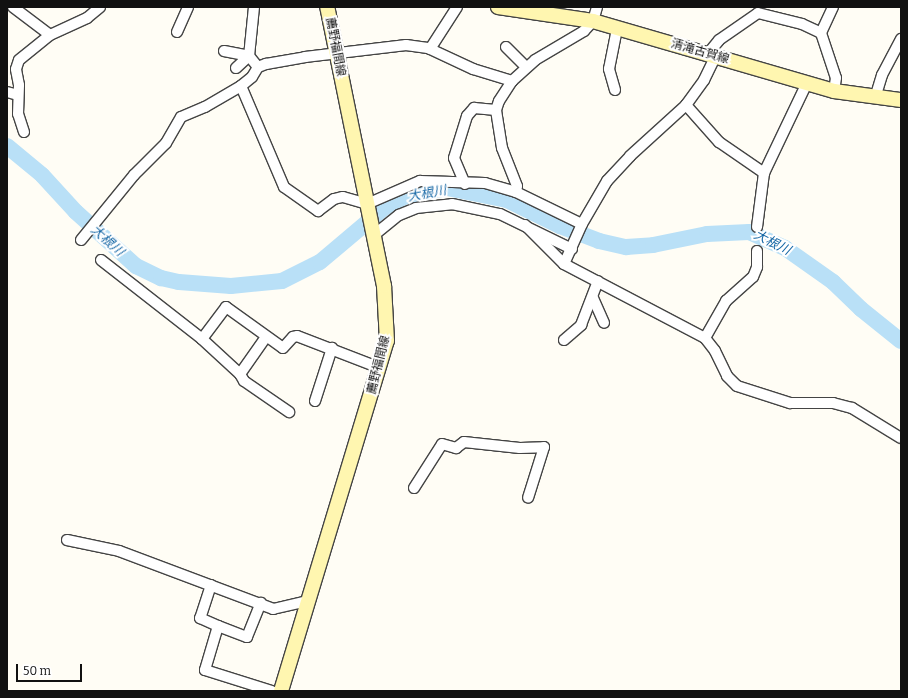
<!DOCTYPE html>
<meta charset="utf-8">
<style>
body{margin:0}
#map{position:relative;width:908px;height:698px;overflow:hidden;background:#fffdf5;font-family:Bitter,"Noto Sans JP",serif}
div>[style]{position:absolute}
[style*='--x']{left:calc(var(--x)*1px);top:calc(var(--y)*1px);width:calc(var(--w)*1px);rotate:calc(var(--a)*1deg)}
.river>*{height:16px;margin:-8px;padding:0 8px;transform-origin:8px;border-radius:8px;background:#b9e0f7}
.roads{filter:drop-shadow(1px 0 #444) drop-shadow(-1px 0 #444) drop-shadow(0 1px #444) drop-shadow(0 -1px #444)}
.minor>*{height:10px;margin:-5px;padding:0 5px;transform-origin:5px;border-radius:5px;background:#fff}
.secondary>*{height:14px;margin:-7px;padding:0 7px;transform-origin:7px;border-radius:7px;background:#fff6b0}
span{translate:-50% -50%;white-space:nowrap;text-align:center;line-height:1.15;-webkit-text-stroke:4px #fff;paint-order:stroke}
.street-label{font-size:12px;color:#111}
.water-label{font-size:13px;color:#1768a6;font-style:italic}
.frame{position:absolute;inset:0;border:8px solid #111;pointer-events:none}
.scale{position:absolute;left:16px;top:664px;width:66px;height:18px;box-sizing:border-box;border:2px solid #111;border-top:0;padding-left:5px;font-size:12px;line-height:14px;white-space:nowrap;color:#111;-webkit-text-stroke:3px #fff;paint-order:stroke}
</style>
<div id="map">
<div class="river">
<i style="--x:7;--y:146;--w:45;--a:39.6"></i>
<i style="--x:42;--y:175;--w:50;--a:47.4"></i>
<i style="--x:76;--y:212;--w:81;--a:42"></i>
<i style="--x:136;--y:266;--w:28;--a:26"></i>
<i style="--x:161;--y:278;--w:18;--a:13"></i>
<i style="--x:179;--y:282;--w:52;--a:4.4"></i>
<i style="--x:231;--y:286;--w:51;--a:-5.6"></i>
<i style="--x:282;--y:281;--w:42;--a:-26.6"></i>
<i style="--x:320;--y:262;--w:84;--a:-40.2"></i>
<i style="--x:384;--y:208;--w:25;--a:-29"></i>
<i style="--x:406;--y:196;--w:42;--a:-11"></i>
<i style="--x:447;--y:188;--w:61;--a:11.3"></i>
<i style="--x:507;--y:200;--w:59;--a:26.1"></i>
<i style="--x:560;--y:226;--w:42;--a:21"></i>
<i style="--x:599;--y:241;--w:28;--a:13"></i>
<i style="--x:626;--y:247;--w:27;--a:-4"></i>
<i style="--x:653;--y:245;--w:55;--a:-11.5"></i>
<i style="--x:707;--y:234;--w:42;--a:-2.7"></i>
<i style="--x:749;--y:232;--w:39;--a:24"></i>
<i style="--x:785;--y:248;--w:59;--a:35.3"></i>
<i style="--x:833;--y:282;--w:39;--a:44"></i>
<i style="--x:861;--y:309;--w:51;--a:38.7"></i>
</div>
<div class="roads">
<div class="minor">
<i style="--x:13;--y:7;--w:46;--a:37.1"></i>
<i style="--x:254;--y:7;--w:49;--a:95.8"></i>
<i style="--x:249;--y:56;--w:14;--a:51"></i>
<i style="--x:833;--y:7;--w:29;--a:115"></i>
<i style="--x:821;--y:33;--w:47;--a:71.6"></i>
<i style="--x:836;--y:78;--w:13;--a:99"></i>
<i style="--x:177;--y:32;--w:27;--a:-66"></i>
<i style="--x:506;--y:47;--w:28;--a:45"></i>
<i style="--x:430;--y:49;--w:50;--a:-57.3"></i>
<i style="--x:224;--y:51;--w:25;--a:11"></i>
<i style="--x:707;--y:55;--w:19;--a:-51"></i>
<i style="--x:719;--y:40;--w:47;--a:-34.7"></i>
<i style="--x:758;--y:13;--w:45;--a:14"></i>
<i style="--x:802;--y:24;--w:21;--a:25"></i>
<i style="--x:236;--y:68;--w:18;--a:-43"></i>
<i style="--x:241;--y:86;--w:110;--a:66.9"></i>
<i style="--x:284;--y:187;--w:42;--a:35.2"></i>
<i style="--x:318;--y:211;--w:20;--a:-37"></i>
<i style="--x:334;--y:199;--w:9;--a:-13"></i>
<i style="--x:343;--y:197;--w:25;--a:16"></i>
<i style="--x:367;--y:204;--w:58;--a:-23.5"></i>
<i style="--x:420;--y:181;--w:65;--a:1.8"></i>
<i style="--x:485;--y:183;--w:32;--a:16"></i>
<i style="--x:516;--y:192;--w:73;--a:25.9"></i>
<i style="--x:615;--y:90;--w:22;--a:-106"></i>
<i style="--x:609;--y:69;--w:41;--a:-78.7"></i>
<i style="--x:7;--y:92;--w:11;--a:15"></i>
<i style="--x:875;--y:98;--w:24;--a:-73"></i>
<i style="--x:882;--y:75;--w:41;--a:-62.2"></i>
<i style="--x:686;--y:105;--w:50;--a:48.3"></i>
<i style="--x:719;--y:142;--w:55;--a:34.6"></i>
<i style="--x:24;--y:132;--w:19;--a:-108"></i>
<i style="--x:18;--y:114;--w:29;--a:-88"></i>
<i style="--x:19;--y:85;--w:16;--a:-101"></i>
<i style="--x:16;--y:69;--w:9;--a:-72"></i>
<i style="--x:19;--y:60;--w:40;--a:-39"></i>
<i style="--x:50;--y:35;--w:41;--a:-24.7"></i>
<i style="--x:87;--y:18;--w:17;--a:-40"></i>
<i style="--x:465;--y:184;--w:28;--a:-113"></i>
<i style="--x:454;--y:158;--w:44;--a:-72.8"></i>
<i style="--x:467;--y:116;--w:11;--a:-49"></i>
<i style="--x:474;--y:108;--w:22;--a:5"></i>
<i style="--x:516;--y:192;--w:6;--a:-81"></i>
<i style="--x:517;--y:186;--w:41;--a:-111.5"></i>
<i style="--x:502;--y:148;--w:38;--a:-99"></i>
<i style="--x:496;--y:110;--w:9;--a:-72"></i>
<i style="--x:499;--y:101;--w:24;--a:-57"></i>
<i style="--x:512;--y:81;--w:31;--a:-42"></i>
<i style="--x:535;--y:60;--w:57;--a:-30.6"></i>
<i style="--x:584;--y:31;--w:13;--a:-48"></i>
<i style="--x:593;--y:21;--w:15;--a:-74"></i>
<i style="--x:525;--y:225;--w:55;--a:45"></i>
<i style="--x:564;--y:264;--w:159;--a:27.7"></i>
<i style="--x:705;--y:338;--w:16;--a:52"></i>
<i style="--x:715;--y:351;--w:28;--a:64"></i>
<i style="--x:727;--y:376;--w:14;--a:45"></i>
<i style="--x:737;--y:386;--w:56;--a:17.8"></i>
<i style="--x:790;--y:403;--w:43;--a:0"></i>
<i style="--x:833;--y:403;--w:20;--a:15"></i>
<i style="--x:852;--y:408;--w:57;--a:31.5"></i>
<i style="--x:757;--y:227;--w:54;--a:-82.6"></i>
<i style="--x:764;--y:173;--w:100;--a:-64.5"></i>
<i style="--x:374;--y:235;--w:32;--a:-39"></i>
<i style="--x:399;--y:215;--w:18;--a:-22"></i>
<i style="--x:416;--y:208;--w:36;--a:-6"></i>
<i style="--x:452;--y:204;--w:49;--a:11.8"></i>
<i style="--x:500;--y:214;--w:80;--a:25.9"></i>
<i style="--x:81;--y:240;--w:84;--a:-50.8"></i>
<i style="--x:134;--y:175;--w:45;--a:-45"></i>
<i style="--x:166;--y:143;--w:30;--a:-60"></i>
<i style="--x:181;--y:117;--w:26;--a:-23"></i>
<i style="--x:205;--y:107;--w:42;--a:-30.3"></i>
<i style="--x:241;--y:86;--w:14;--a:-39"></i>
<i style="--x:252;--y:77;--w:12;--a:-59"></i>
<i style="--x:258;--y:67;--w:9;--a:-21"></i>
<i style="--x:266;--y:64;--w:40;--a:-10"></i>
<i style="--x:305;--y:57;--w:102;--a:-6.8"></i>
<i style="--x:406;--y:45;--w:22;--a:8"></i>
<i style="--x:428;--y:48;--w:50;--a:25"></i>
<i style="--x:473;--y:69;--w:41;--a:17.1"></i>
<i style="--x:101;--y:260;--w:128;--a:38"></i>
<i style="--x:202;--y:339;--w:52;--a:42.6"></i>
<i style="--x:240;--y:374;--w:45;--a:-54.9"></i>
<i style="--x:564;--y:264;--w:44;--a:-65.8"></i>
<i style="--x:582;--y:224;--w:50;--a:-59.8"></i>
<i style="--x:607;--y:181;--w:34;--a:-47"></i>
<i style="--x:630;--y:156;--w:76;--a:-42.3"></i>
<i style="--x:686;--y:105;--w:31;--a:-54"></i>
<i style="--x:704;--y:80;--w:25;--a:-64"></i>
<i style="--x:593;--y:298;--w:27;--a:66"></i>
<i style="--x:705;--y:338;--w:43;--a:-60.4"></i>
<i style="--x:726;--y:301;--w:36;--a:-42"></i>
<i style="--x:753;--y:277;--w:11;--a:-68"></i>
<i style="--x:757;--y:267;--w:16;--a:-90"></i>
<i style="--x:202;--y:339;--w:40;--a:-53"></i>
<i style="--x:226;--y:307;--w:70;--a:35.7"></i>
<i style="--x:283;--y:348;--w:15;--a:-48"></i>
<i style="--x:293;--y:337;--w:4;--a:-14"></i>
<i style="--x:297;--y:336;--w:89;--a:21.1"></i>
<i style="--x:564;--y:340;--w:23;--a:-41"></i>
<i style="--x:581;--y:325;--w:47;--a:-68.9"></i>
<i style="--x:240;--y:374;--w:8;--a:60"></i>
<i style="--x:244;--y:381;--w:55;--a:34.6"></i>
<i style="--x:315;--y:401;--w:56;--a:-72.2"></i>
<i style="--x:414;--y:488;--w:52;--a:-57.5"></i>
<i style="--x:442;--y:444;--w:15;--a:16"></i>
<i style="--x:456;--y:448;--w:10;--a:-37"></i>
<i style="--x:464;--y:442;--w:56;--a:6.1"></i>
<i style="--x:520;--y:448;--w:24;--a:-2"></i>
<i style="--x:544;--y:447;--w:53;--a:107.4"></i>
<i style="--x:67;--y:540;--w:53;--a:11.9"></i>
<i style="--x:119;--y:551;--w:165;--a:20.6"></i>
<i style="--x:273;--y:609;--w:36;--a:-13"></i>
<i style="--x:211;--y:585;--w:35;--a:108"></i>
<i style="--x:200;--y:618;--w:20;--a:24"></i>
<i style="--x:218;--y:626;--w:46;--a:106.5"></i>
<i style="--x:205;--y:670;--w:70;--a:17.4"></i>
<i style="--x:218;--y:626;--w:31;--a:21"></i>
<i style="--x:247;--y:637;--w:37;--a:-68"></i>
</div>
<div class="secondary">
<i style="--x:498;--y:7;--w:96;--a:8.4"></i>
<i style="--x:593;--y:21;--w:251;--a:16.2"></i>
<i style="--x:834;--y:91;--w:68;--a:7.7"></i>
<i style="--x:281;--y:691;--w:366;--a:-73.2"></i>
<i style="--x:387;--y:341;--w:55;--a:-93.1"></i>
<i style="--x:384;--y:286;--w:285;--a:-101.5"></i>
</div>
</div>
<div class="street-label">
<span style="left:335px;top:47px;rotate:79deg">薦野福間線</span>
<span style="left:700px;top:52px;rotate:16deg">清滝古賀線</span>
<span style="left:379px;top:365px;rotate:-76deg">薦野福間線</span>
</div>
<div class="water-label">
<span style="left:427px;top:194px;rotate:-10deg">大根川</span>
<span style="left:107px;top:241px;rotate:42deg">大根川</span>
<span style="left:772px;top:243px;rotate:27deg">大根川</span>
</div>
<div class="frame"></div>
<div class="scale">50 m</div>
</div>
